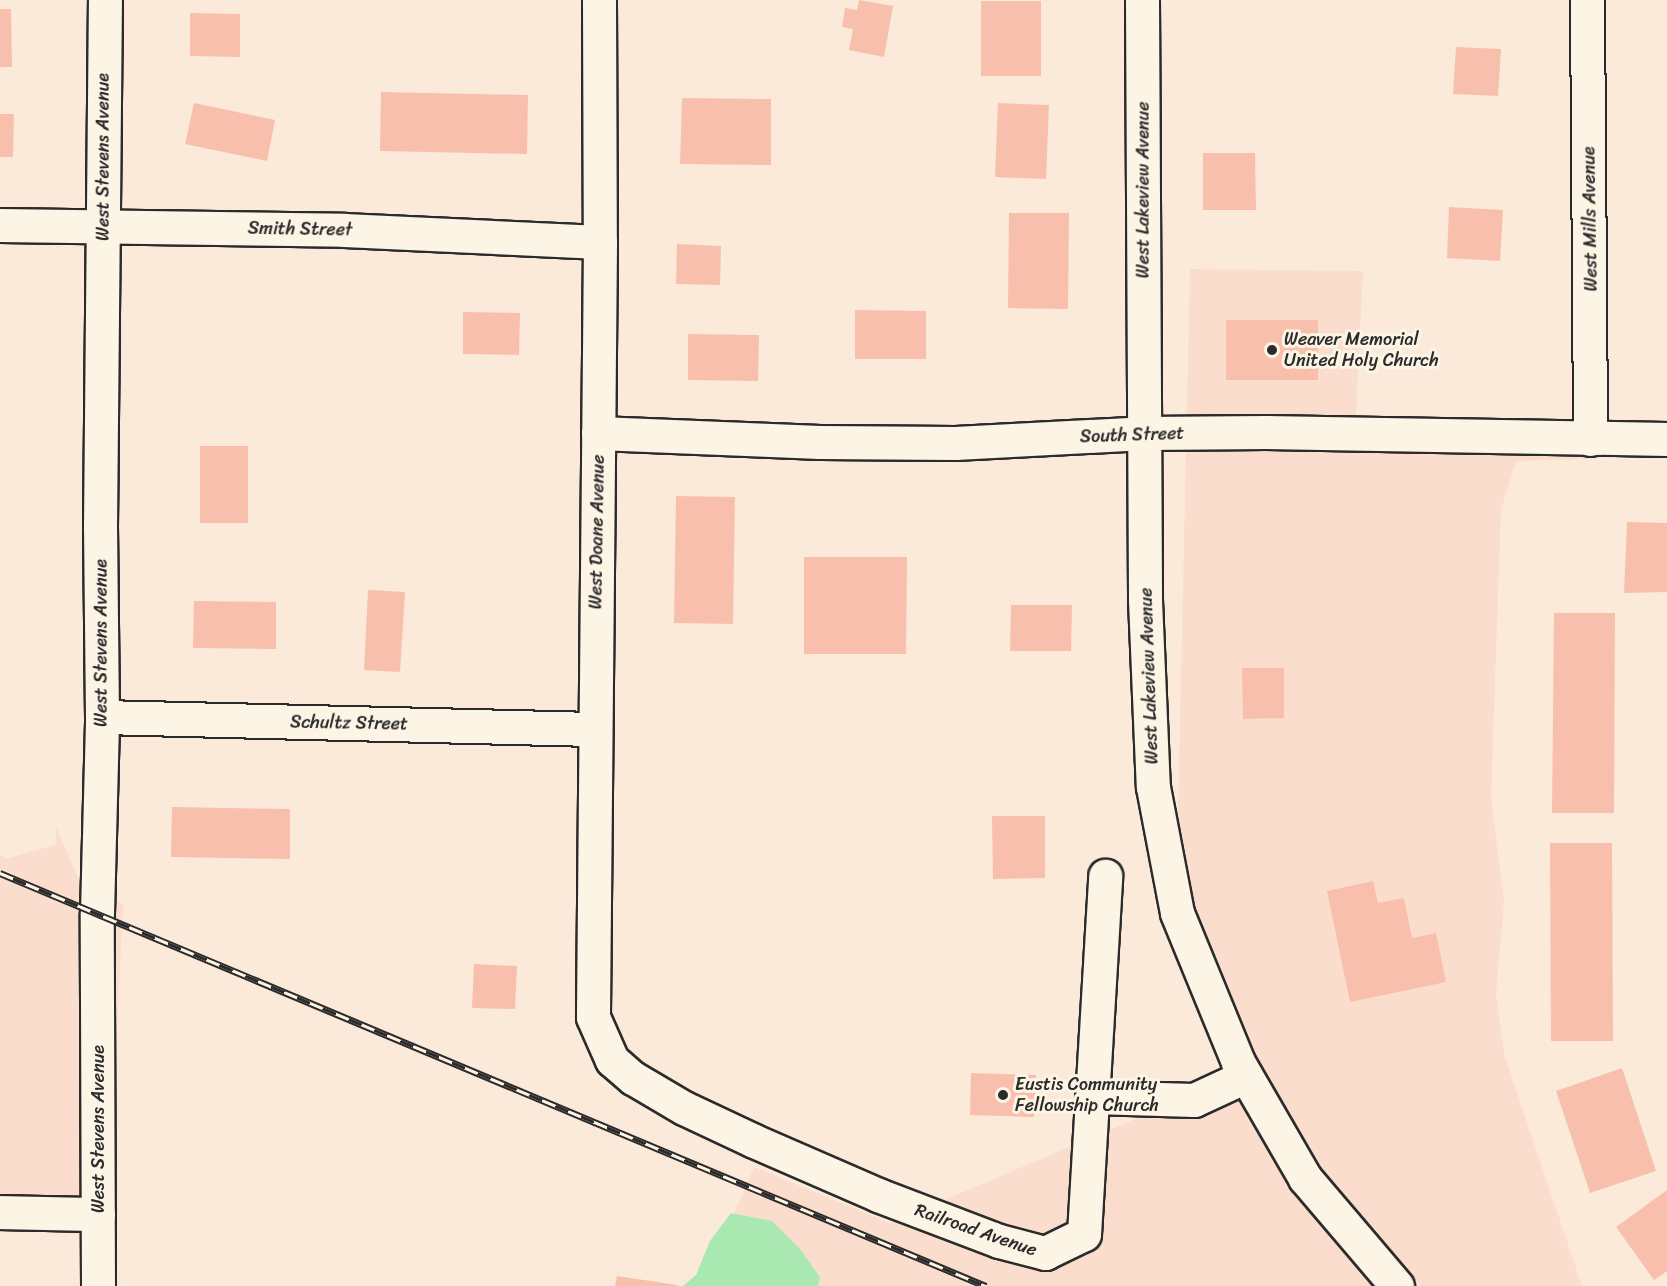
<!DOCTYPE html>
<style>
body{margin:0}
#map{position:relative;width:1667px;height:1286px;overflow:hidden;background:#fbeada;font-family:Sriracha,sans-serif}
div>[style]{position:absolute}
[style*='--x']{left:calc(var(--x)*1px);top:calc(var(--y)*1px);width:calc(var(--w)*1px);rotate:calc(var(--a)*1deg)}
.built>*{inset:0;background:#faddcc}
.green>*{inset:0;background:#a9e8b0}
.building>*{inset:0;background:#f8c0ac}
.roads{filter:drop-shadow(2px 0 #2b2b2b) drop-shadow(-2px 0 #2b2b2b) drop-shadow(0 2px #2b2b2b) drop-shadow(0 -2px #2b2b2b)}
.minor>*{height:33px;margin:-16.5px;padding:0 16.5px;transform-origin:16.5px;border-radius:16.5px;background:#fcf5e5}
.rail>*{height:7px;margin-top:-3.5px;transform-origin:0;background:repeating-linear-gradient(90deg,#fcf5e5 0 14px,#2b2b2b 0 28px);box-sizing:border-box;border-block:2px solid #2b2b2b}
.dots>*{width:16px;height:16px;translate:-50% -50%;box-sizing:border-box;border:3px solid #fcf5e5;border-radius:50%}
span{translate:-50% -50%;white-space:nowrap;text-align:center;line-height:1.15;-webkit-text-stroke:6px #fcf5e5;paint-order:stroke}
.street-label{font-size:18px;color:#2b2b2b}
.poi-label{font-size:18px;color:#2b2b2b}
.left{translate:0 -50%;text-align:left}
</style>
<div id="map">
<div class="built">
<i style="clip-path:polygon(1190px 269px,1363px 271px,1355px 437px,1596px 459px,1516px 461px,1501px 509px,1491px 799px,1504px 903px,1496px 993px,1504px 1054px,1582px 1286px,1421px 1286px,1418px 1282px,1321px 1170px,1255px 1056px,1195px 909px,1178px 816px)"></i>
<i style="clip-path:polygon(56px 827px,82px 887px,123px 904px,109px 1206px,0 1206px,0 855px,8px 858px,56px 845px)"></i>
<i style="clip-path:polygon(1227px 1080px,1290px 1189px,1373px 1286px,818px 1286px,820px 1277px,800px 1249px,734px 1214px,754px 1167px,890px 1223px)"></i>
</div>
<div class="green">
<i style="clip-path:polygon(731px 1213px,772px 1221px,800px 1249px,820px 1277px,818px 1286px,683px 1286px,696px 1275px,710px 1241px)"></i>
</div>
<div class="building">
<i style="clip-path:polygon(859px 0,893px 6px,884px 57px,849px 50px,853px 29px,842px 27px,845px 8px,857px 10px)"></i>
<i style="clip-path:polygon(981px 1px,1041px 1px,1041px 76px,981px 76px)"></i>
<i style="clip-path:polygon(0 9px,11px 9px,12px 67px,0 67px)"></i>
<i style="clip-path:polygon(190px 13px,240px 14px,240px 57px,190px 56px)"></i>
<i style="clip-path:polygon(1456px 47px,1501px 49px,1498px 96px,1453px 94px)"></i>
<i style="clip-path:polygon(381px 92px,528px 95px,527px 154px,380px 151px)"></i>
<i style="clip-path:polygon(682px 98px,771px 99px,771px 165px,680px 164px)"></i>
<i style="clip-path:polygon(194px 103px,275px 120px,267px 161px,185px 144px)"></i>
<i style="clip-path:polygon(998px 103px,1049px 105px,1046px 179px,995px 177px)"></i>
<i style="clip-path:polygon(0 114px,14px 114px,13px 157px,0 157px)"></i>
<i style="clip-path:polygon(1203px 153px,1255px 153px,1256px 210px,1203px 210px)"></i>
<i style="clip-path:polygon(1449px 207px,1503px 210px,1500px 261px,1447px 258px)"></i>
<i style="clip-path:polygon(1009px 213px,1069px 213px,1068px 309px,1008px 308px)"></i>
<i style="clip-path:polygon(677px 244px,721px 246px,720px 285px,676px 284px)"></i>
<i style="clip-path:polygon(855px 310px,926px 311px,926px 359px,855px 359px)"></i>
<i style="clip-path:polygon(463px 312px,520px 313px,519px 355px,463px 354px)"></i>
<i style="clip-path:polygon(1226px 320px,1318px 320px,1318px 380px,1226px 380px)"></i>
<i style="clip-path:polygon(688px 334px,759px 335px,758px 381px,688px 380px)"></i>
<i style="clip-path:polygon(200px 446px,248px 446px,248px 523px,200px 523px)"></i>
<i style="clip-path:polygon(676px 496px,735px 497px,733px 624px,674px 623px)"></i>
<i style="clip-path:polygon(1627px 522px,1667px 523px,1667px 592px,1624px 593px)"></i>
<i style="clip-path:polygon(804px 557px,907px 557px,906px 654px,804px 654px)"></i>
<i style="clip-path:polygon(368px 590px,405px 592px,400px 672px,364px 670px)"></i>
<i style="clip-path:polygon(194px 601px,276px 602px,276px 649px,193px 648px)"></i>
<i style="clip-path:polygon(1011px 605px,1072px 605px,1071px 651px,1010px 651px)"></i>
<i style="clip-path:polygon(1554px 613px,1615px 613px,1614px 813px,1552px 813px)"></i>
<i style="clip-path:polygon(1242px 668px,1284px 668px,1284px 718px,1243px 719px)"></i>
<i style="clip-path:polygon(172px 807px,290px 809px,290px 859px,171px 857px)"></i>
<i style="clip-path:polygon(992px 816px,1045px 816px,1045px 878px,993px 879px)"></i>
<i style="clip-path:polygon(1550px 843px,1612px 843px,1613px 1041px,1551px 1041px)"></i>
<i style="clip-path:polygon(1373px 881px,1378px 903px,1404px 898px,1412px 938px,1436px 933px,1446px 982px,1350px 1002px,1327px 891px)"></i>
<i style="clip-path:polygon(474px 964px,517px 966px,515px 1009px,472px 1008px)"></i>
<i style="clip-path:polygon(1622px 1068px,1656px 1171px,1590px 1193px,1556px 1091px)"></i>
<i style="clip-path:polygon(971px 1073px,1036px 1075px,1034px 1117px,970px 1115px)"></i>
<i style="clip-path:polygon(1667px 1190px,1667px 1271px,1654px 1280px,1616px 1227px)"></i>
<i style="clip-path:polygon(617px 1276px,677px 1285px,677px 1286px,615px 1286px)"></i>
</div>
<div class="roads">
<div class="minor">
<i style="--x:599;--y:0;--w:242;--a:89.8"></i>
<i style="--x:600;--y:242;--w:775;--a:90.52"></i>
<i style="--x:593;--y:1017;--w:47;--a:66.2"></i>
<i style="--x:612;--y:1060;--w:28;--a:41"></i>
<i style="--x:633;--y:1078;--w:59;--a:30.5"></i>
<i style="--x:684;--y:1108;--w:77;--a:25.2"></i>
<i style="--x:754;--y:1141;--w:135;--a:23.5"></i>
<i style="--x:878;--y:1195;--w:129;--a:20.8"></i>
<i style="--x:999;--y:1241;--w:48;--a:14.6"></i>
<i style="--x:1045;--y:1253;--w:43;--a:-26"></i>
<i style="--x:1084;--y:1234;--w:359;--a:-86.6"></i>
<i style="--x:1142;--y:0;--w:600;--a:89.71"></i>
<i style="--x:1145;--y:600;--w:187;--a:87.6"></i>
<i style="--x:1153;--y:787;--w:128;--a:79.2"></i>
<i style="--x:1177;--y:913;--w:161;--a:67.7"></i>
<i style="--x:1238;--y:1062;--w:134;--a:60"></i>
<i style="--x:1305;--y:1178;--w:142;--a:49.6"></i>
<i style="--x:1587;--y:0;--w:439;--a:89.6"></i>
<i style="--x:0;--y:225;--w:344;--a:0.8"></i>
<i style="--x:344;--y:230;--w:256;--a:2.7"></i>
<i style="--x:598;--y:433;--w:222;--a:2.3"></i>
<i style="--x:820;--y:442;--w:135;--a:0.4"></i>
<i style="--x:955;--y:443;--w:189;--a:-3"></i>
<i style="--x:1144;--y:433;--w:122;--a:-0.5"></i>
<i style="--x:1266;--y:432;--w:401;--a:1"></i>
<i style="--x:102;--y:717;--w:493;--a:1.4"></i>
<i style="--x:1093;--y:1097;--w:101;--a:1.7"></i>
<i style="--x:1194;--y:1100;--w:57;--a:-24.8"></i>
<i style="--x:0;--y:1212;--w:98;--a:1.2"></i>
<i style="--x:98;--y:1286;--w:373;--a:-90.2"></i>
<i style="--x:97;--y:913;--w:196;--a:-88.5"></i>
<i style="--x:102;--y:717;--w:191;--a:-90.6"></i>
<i style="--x:100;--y:526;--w:526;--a:-89.46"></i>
</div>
</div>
<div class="rail">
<i style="--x:0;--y:873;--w:1069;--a:22.73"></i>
</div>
<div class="dots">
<i style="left:1272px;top:350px;background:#2b2b2b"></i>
<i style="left:1003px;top:1095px;background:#2b2b2b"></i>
</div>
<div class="street-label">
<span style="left:103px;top:157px;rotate:-90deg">West Stevens Avenue</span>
<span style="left:1143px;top:190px;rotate:-90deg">West Lakeview Avenue</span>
<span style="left:1590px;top:219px;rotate:-91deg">West Mills Avenue</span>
<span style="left:300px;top:229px;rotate:1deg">Smith Street</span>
<span style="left:1132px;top:435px;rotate:-2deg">South Street</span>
<span style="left:597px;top:532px;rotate:-89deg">West Doane Avenue</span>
<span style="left:101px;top:643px;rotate:-90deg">West Stevens Avenue</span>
<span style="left:1149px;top:676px;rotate:-92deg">West Lakeview Avenue</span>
<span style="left:349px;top:723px;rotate:1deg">Schultz Street</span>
<span style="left:98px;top:1129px;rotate:-90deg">West Stevens Avenue</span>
<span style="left:976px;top:1230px;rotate:19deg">Railroad Avenue</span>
</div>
<div class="poi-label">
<span class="left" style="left:1284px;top:350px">Weaver Memorial<br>United Holy Church</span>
<span class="left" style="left:1015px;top:1095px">Eustis Community<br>Fellowship Church</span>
</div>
</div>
